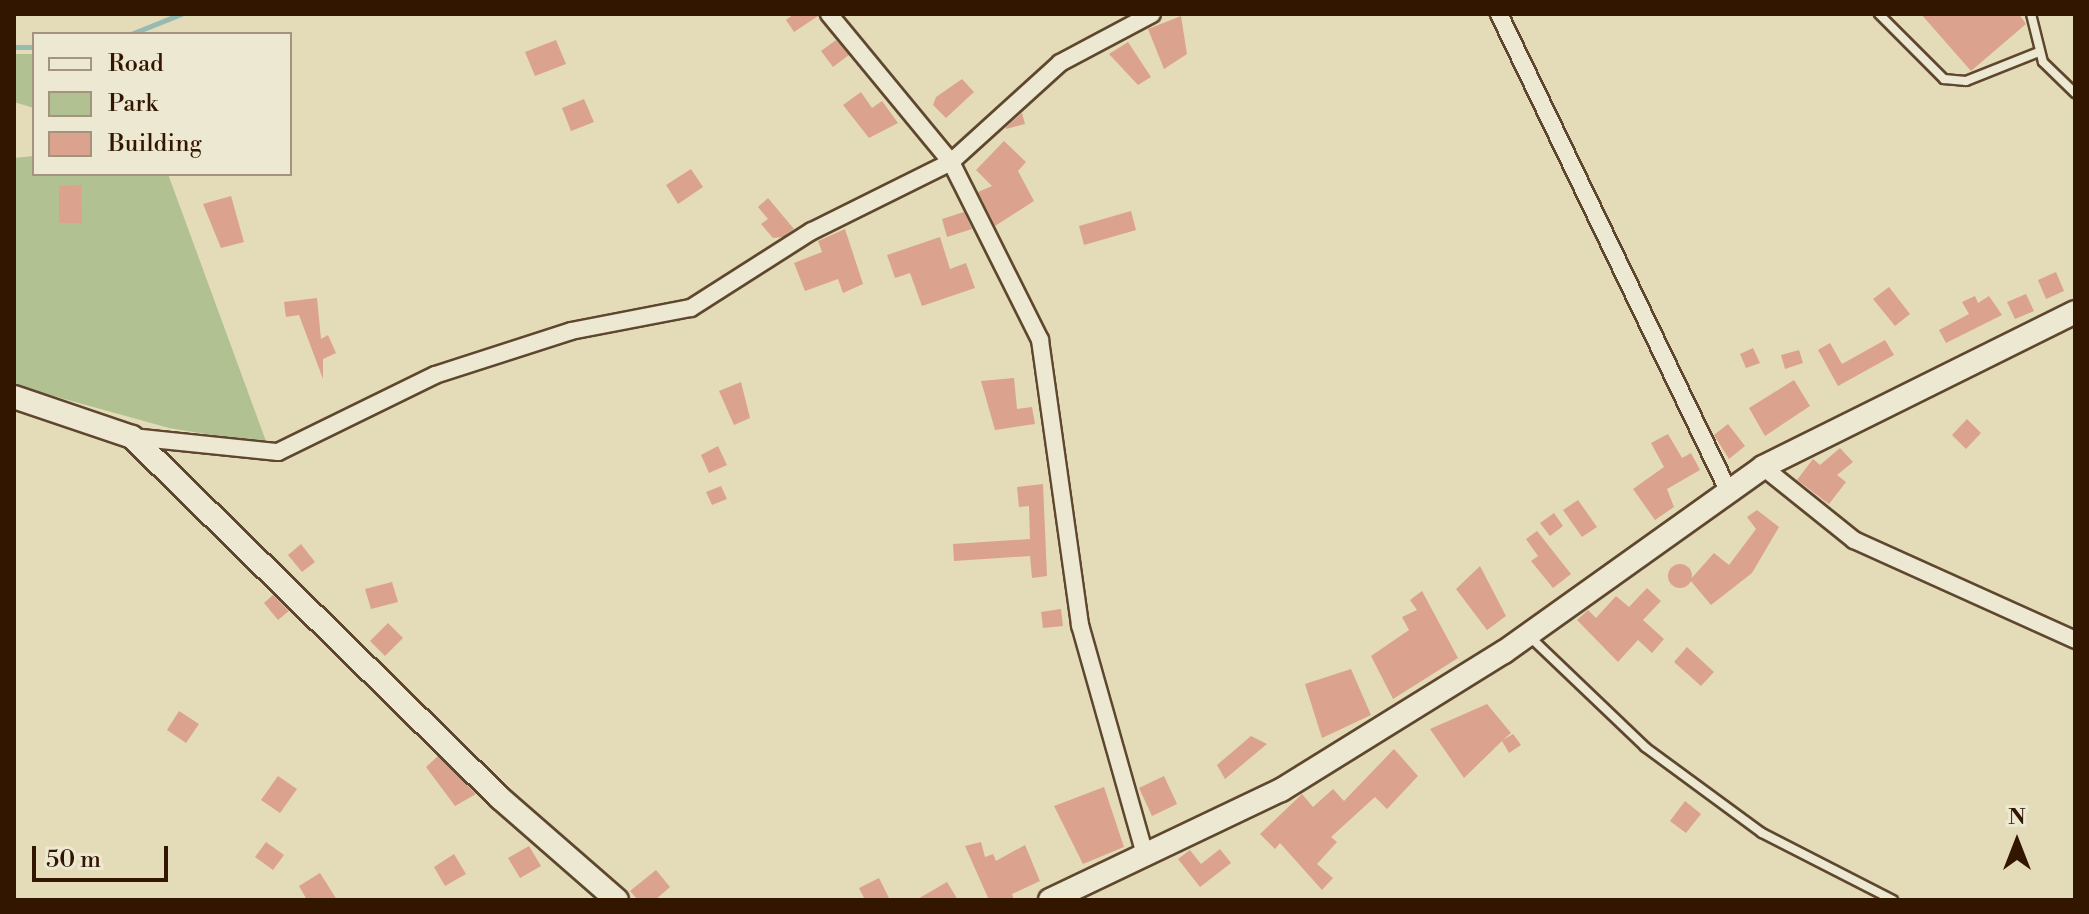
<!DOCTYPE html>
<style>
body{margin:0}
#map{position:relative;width:2089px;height:914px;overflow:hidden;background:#e4dbb8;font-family:"Libre Bodoni",serif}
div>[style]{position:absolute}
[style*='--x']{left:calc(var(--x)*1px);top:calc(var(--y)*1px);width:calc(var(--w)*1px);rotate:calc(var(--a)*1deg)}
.green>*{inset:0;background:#b1c191}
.stream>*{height:5px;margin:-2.5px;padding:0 2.5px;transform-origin:2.5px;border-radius:2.5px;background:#95bbb2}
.building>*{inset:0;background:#dba38e}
.round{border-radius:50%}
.roads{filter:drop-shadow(2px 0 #5e472e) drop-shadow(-2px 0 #5e472e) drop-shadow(0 2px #5e472e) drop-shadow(0 -2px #5e472e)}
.service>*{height:8px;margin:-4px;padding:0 4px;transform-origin:4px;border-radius:4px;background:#ede8d1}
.minor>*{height:16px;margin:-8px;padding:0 8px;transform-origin:8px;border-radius:8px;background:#ede8d1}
.tertiary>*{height:22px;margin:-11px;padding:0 11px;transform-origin:11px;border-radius:11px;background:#ede8d1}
span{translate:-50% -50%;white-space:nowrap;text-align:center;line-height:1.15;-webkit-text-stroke:6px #ede8d1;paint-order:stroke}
.frame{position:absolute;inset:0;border:16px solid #321600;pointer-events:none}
.legend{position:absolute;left:32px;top:32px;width:260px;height:144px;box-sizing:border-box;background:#ede8d1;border:2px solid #a2947d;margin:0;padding:10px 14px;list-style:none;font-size:24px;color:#321600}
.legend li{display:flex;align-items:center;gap:16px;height:40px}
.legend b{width:40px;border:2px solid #a2947d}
.north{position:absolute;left:1977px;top:802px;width:80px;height:80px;-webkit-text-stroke:6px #ede8d1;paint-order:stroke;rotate:0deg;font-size:22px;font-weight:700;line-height:32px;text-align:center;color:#321600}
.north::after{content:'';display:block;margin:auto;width:28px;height:36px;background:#321600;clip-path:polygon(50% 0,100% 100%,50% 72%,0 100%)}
.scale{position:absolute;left:32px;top:846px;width:136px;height:36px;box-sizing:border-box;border:4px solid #321600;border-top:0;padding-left:10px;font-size:24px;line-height:28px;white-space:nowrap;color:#321600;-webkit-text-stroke:6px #ede8d1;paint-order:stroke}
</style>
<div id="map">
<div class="green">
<i style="clip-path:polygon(14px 54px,34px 54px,34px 108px,14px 102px)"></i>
<i style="clip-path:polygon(34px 156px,34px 174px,168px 174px,267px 444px,169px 428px,14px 385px,14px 158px)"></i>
</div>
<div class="stream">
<i style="--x:131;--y:34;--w:54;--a:-21.8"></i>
<i style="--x:14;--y:47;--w:20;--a:0"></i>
</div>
<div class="building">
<i style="clip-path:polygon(794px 14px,818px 14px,818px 16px,794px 32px,786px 20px)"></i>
<i style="clip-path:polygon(1921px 14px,2019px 14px,2026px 24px,1971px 71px)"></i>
<i style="clip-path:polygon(1181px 16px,1187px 54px,1164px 69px,1148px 29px)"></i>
<i style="clip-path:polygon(556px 40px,566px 64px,535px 76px,525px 52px)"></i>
<i style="clip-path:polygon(836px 40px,849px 55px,833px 67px,821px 51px)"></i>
<i style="clip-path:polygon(1128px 42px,1151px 77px,1138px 85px,1109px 54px)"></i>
<i style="clip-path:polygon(962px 79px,974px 92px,946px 118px,933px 105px,936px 97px)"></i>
<i style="clip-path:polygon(861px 92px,872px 108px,882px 101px,898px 123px,869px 138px,843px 105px)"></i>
<i style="clip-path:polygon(584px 99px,594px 122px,571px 131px,562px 108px)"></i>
<i style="clip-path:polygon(1022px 113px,1025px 124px,1006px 129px,1006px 127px)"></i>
<i style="clip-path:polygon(1004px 141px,1026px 162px,1018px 171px,1034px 201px,995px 226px,978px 192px,992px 186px,976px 170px)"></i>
<i style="clip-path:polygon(691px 169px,703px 187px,678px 204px,666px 185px)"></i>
<i style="clip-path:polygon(81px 185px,82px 223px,59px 223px,59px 186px)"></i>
<i style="clip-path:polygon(231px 196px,244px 242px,221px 248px,203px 204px)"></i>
<i style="clip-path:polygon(768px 198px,794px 229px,783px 237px,773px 238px,761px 224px,768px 219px,758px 207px)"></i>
<i style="clip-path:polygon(1131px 211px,1136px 230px,1084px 245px,1079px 226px)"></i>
<i style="clip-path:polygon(964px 212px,972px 229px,947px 237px,942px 219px)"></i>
<i style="clip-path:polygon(845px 229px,863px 284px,843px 293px,838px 279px,805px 291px,794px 263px,822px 252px,818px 241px)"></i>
<i style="clip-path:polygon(940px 237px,950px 269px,966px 263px,975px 288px,922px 306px,910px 273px,895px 278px,887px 255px)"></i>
<i style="clip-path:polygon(2056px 272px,2064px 291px,2046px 299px,2038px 280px)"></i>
<i style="clip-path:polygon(1889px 287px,1910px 314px,1895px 326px,1873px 299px)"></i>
<i style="clip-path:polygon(2026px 294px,2034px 311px,2015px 319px,2007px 302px)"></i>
<i style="clip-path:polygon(1975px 296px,1978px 303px,1989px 296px,2002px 315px,1946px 343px,1939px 330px,1969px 314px,1962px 302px)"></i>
<i style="clip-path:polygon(317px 298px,321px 339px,328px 335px,336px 353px,323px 359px,323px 379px,299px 315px,286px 317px,284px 302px)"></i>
<i style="clip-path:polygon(1885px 340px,1894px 355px,1838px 386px,1818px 350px,1830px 343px,1842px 364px)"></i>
<i style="clip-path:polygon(1753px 348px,1760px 363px,1746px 368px,1740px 354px)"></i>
<i style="clip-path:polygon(1799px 350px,1803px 363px,1785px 369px,1781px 355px)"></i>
<i style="clip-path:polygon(1014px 378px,1017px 409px,1032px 407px,1035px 424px,995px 430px,981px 381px)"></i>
<i style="clip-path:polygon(1794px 380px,1810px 406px,1765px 436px,1749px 408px)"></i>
<i style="clip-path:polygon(741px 382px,750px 418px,734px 425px,719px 391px)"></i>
<i style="clip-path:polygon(1967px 419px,1981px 433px,1966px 449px,1952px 435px)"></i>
<i style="clip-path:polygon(1728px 424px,1745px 446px,1729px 459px,1714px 435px)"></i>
<i style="clip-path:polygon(1668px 434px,1682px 458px,1691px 453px,1700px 470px,1667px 489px,1674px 507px,1655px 520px,1633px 489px,1664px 467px,1651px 443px)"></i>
<i style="clip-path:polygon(718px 446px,727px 465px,709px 473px,701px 455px)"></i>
<i style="clip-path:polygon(1840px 448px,1853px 462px,1837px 475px,1846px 482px,1829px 504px,1797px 480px,1813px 459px,1820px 465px)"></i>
<i style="clip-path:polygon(1043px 484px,1047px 576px,1032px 578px,1030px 556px,954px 561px,953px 544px,1030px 539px,1029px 506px,1019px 507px,1017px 487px)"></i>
<i style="clip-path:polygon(721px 486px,727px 499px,712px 505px,706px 492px)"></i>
<i style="clip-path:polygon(1578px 500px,1597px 527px,1582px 537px,1563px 510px)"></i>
<i style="clip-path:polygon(1757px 510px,1779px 527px,1752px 573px,1711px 605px,1690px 580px,1714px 553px,1729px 565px,1756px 529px,1747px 517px)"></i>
<i style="clip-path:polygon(1554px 513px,1563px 526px,1550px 536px,1540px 523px)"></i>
<i style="clip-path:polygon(1537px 531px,1571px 574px,1553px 588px,1531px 561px,1538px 556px,1526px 539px)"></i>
<i style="clip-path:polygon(301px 544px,315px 562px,302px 572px,288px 555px)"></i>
<i class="round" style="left:1668px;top:564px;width:24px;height:24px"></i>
<i style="clip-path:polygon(1480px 566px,1506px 616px,1487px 630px,1456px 589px)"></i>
<i style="clip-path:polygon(392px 582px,398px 602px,371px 609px,365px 589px)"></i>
<i style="clip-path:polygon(1647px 588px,1661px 601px,1643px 620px,1664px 639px,1652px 653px,1638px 640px,1618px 662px,1577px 620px,1588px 610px,1596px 618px,1616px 596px,1629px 607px)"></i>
<i style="clip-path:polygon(1422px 591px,1458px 658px,1393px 699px,1371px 656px,1409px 630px,1402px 617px,1417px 610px,1410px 600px)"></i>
<i style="clip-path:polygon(273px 595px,289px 611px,278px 620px,264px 603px)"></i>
<i style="clip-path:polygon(1061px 609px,1063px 626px,1043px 628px,1041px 612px)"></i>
<i style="clip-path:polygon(388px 623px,403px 638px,385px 656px,370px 641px)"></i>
<i style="clip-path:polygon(1687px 647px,1714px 672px,1701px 686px,1674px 662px)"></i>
<i style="clip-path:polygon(1351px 669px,1371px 715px,1322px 738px,1305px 684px)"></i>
<i style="clip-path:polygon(1487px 704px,1511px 733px,1503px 740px,1513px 734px,1521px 745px,1509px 753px,1502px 741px,1464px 778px,1430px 729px)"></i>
<i style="clip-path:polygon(179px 711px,199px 724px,186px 743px,167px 730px)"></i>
<i style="clip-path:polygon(1251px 736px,1267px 744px,1225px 779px,1217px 765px)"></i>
<i style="clip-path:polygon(1394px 749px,1418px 776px,1387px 809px,1375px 797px,1331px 837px,1337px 842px,1317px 864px,1333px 878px,1322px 890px,1280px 843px,1275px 849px,1260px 834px,1302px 794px,1313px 807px,1333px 789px,1344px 801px)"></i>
<i style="clip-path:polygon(438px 756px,476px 794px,455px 806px,426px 767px)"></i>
<i style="clip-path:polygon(278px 776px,297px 789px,280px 813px,261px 800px)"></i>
<i style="clip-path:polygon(1164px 776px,1177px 804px,1152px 816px,1139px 788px)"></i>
<i style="clip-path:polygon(1104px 787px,1124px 847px,1083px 864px,1054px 806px)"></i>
<i style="clip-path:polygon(1685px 801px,1701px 814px,1686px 833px,1670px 821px)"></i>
<i style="clip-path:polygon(266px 842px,284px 855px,273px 870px,255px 857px)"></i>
<i style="clip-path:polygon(981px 842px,985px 857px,993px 854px,996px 861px,1025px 845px,1040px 881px,1012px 894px,1014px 900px,989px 900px,965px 846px)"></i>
<i style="clip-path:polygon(529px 846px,541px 866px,520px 878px,508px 858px)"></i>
<i style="clip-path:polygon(1220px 849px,1231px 863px,1200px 887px,1178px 859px,1190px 850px,1201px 864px)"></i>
<i style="clip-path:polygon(454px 854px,466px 874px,445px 886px,434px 867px)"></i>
<i style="clip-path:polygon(656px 870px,670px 887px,655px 900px,638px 900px,630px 891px)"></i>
<i style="clip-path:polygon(320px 873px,337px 900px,307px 900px,299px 886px)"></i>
<i style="clip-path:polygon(879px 878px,890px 900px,865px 900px,859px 888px)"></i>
<i style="clip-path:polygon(947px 882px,958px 900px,916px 900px)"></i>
</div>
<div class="roads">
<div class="service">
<i style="--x:1879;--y:14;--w:92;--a:45"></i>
<i style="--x:1944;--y:79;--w:22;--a:5"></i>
<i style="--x:1966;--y:81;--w:79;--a:-21.7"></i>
<i style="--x:2031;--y:14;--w:49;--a:76"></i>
<i style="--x:2043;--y:62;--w:45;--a:44.1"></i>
<i style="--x:1528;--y:635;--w:162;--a:43.7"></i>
<i style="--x:1645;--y:747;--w:145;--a:36.3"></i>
<i style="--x:1762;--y:833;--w:147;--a:27.1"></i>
</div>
<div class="minor">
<i style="--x:829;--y:14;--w:192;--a:50.5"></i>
<i style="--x:951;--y:162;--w:199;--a:63.4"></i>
<i style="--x:1040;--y:340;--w:288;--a:82"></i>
<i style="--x:1080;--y:625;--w:239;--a:74.2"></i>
<i style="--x:1499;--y:14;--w:526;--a:64.31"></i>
<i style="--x:132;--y:437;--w:147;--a:5.9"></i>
<i style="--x:278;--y:452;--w:175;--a:-26.1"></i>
<i style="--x:435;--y:375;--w:143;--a:-17.9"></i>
<i style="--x:571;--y:331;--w:122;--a:-10.9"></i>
<i style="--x:691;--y:308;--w:143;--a:-32.5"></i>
<i style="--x:812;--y:231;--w:155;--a:-26.4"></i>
<i style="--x:951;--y:162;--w:147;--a:-42.2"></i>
<i style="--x:1060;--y:63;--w:104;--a:-28"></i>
<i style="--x:1763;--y:467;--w:117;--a:38.7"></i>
<i style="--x:1854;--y:540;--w:243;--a:24.3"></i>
</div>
<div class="tertiary">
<i style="--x:14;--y:397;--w:125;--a:18.7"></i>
<i style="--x:132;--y:437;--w:516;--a:44.45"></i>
<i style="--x:500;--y:798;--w:155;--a:41.1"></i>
<i style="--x:1050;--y:900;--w:256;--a:-25.5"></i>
<i style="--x:1281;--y:790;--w:262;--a:-31.8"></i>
<i style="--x:1504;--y:652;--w:318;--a:-35.5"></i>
<i style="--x:1763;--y:467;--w:348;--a:-26.4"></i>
</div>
</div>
<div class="frame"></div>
<ul class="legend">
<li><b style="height:10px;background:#ede8d1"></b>Road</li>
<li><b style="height:22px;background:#b1c191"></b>Park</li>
<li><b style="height:22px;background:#dba38e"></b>Building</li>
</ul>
<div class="north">N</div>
<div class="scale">50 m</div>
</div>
